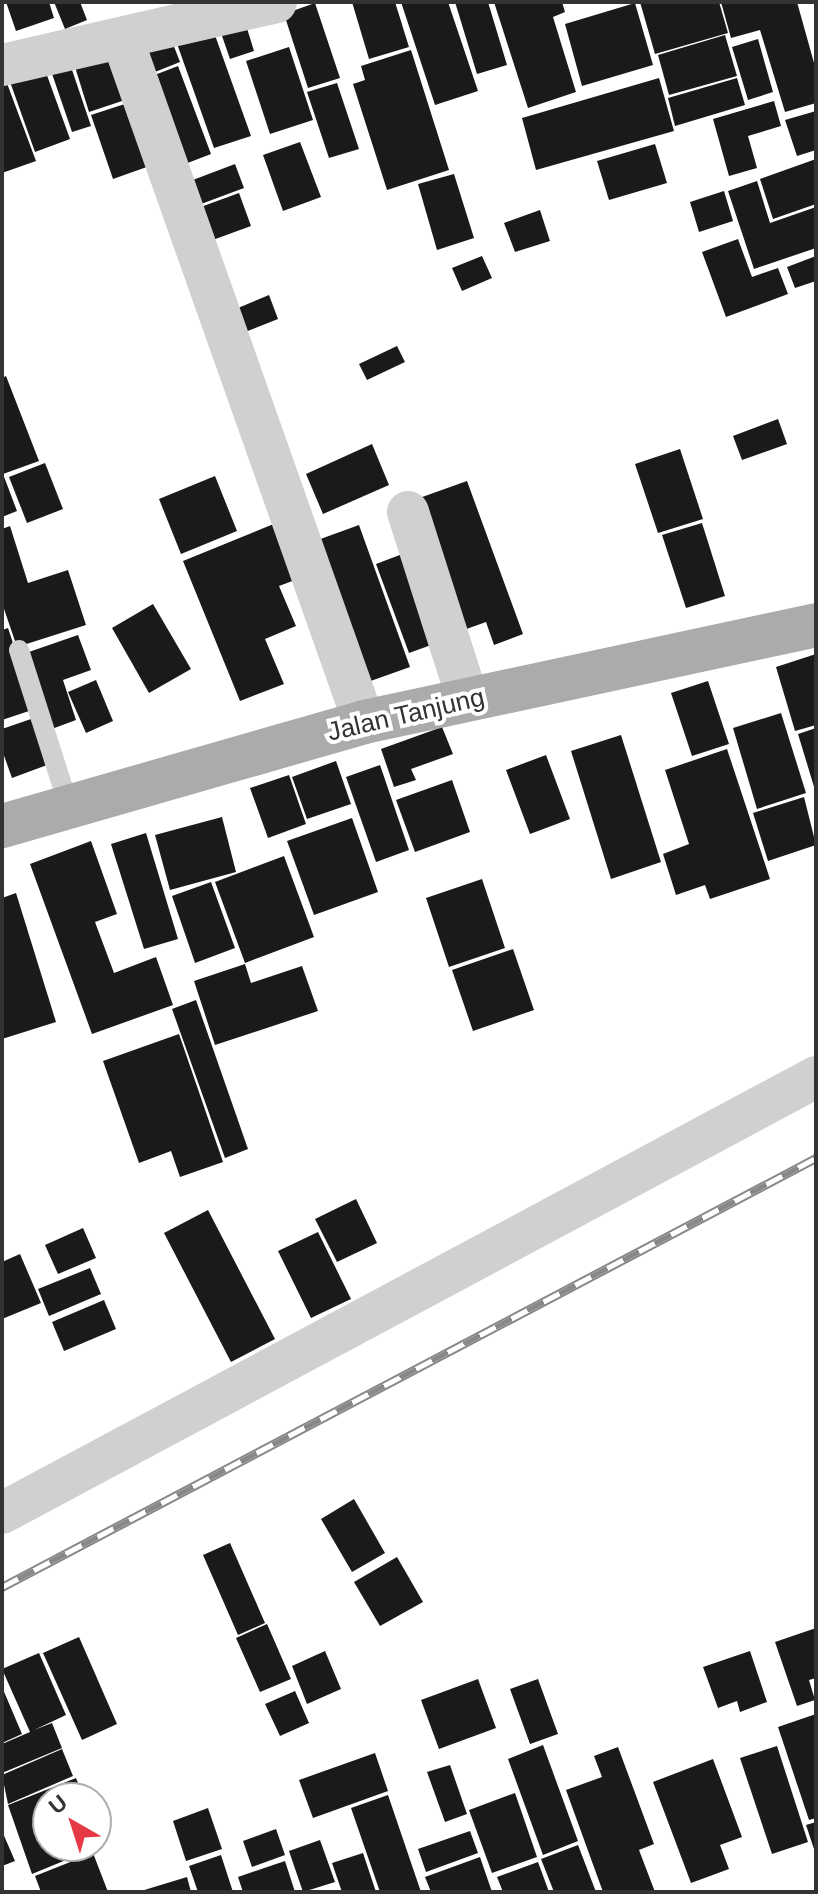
<!DOCTYPE html>
<style>
body{margin:0}
#map{position:relative;width:818px;height:1894px;overflow:hidden;background:#fff;font-family:Helvetica,sans-serif}
div>[style]{position:absolute}
[style*='--x']{left:calc(var(--x)*1px);top:calc(var(--y)*1px);width:calc(var(--w)*1px);rotate:calc(var(--a)*1deg)}
.building>*{inset:0;background:#1a1a1a}
.service>*{height:20px;margin:-10px;padding:0 10px;transform-origin:10px;border-radius:10px;background:#d0d0d0}
.minor>*{height:42px;margin:-21px;padding:0 21px;transform-origin:21px;border-radius:21px;background:#d0d0d0}
.primary>*{height:44px;margin:-22px;padding:0 22px;transform-origin:22px;border-radius:22px;background:#ababab}
.rail>*{height:9px;margin-top:-4.5px;transform-origin:0;background:repeating-linear-gradient(90deg,#fff 0 18px,#888 0 36px);box-sizing:border-box;border-block:2px solid #888}
span{translate:-50% -50%;white-space:nowrap;text-align:center;line-height:1.15;-webkit-text-stroke:8px #fff;paint-order:stroke}
.street-label{font-size:26px;color:#333}
.frame{position:absolute;inset:0;border:4px solid #333;pointer-events:none}
.north{position:absolute;left:32px;top:1782px;width:80px;height:80px;box-sizing:border-box;background:#fff;border:2px solid #adadad;border-radius:50%;rotate:321deg;font-size:22px;font-weight:700;line-height:32px;text-align:center;color:#333}
.north::after{content:'';display:block;margin:auto;width:28px;height:36px;background:#e63946;clip-path:polygon(50% 0,100% 100%,50% 72%,0 100%)}
</style>
<div id="map">
<div class="building">
<i style="clip-path:polygon(6px 2px,49px 2px,54px 18px,16px 31px)"></i>
<i style="clip-path:polygon(54px 2px,80px 2px,87px 20px,65px 29px)"></i>
<i style="clip-path:polygon(352px 2px,395px 2px,409px 47px,369px 59px)"></i>
<i style="clip-path:polygon(401px 2px,448px 2px,478px 91px,435px 105px)"></i>
<i style="clip-path:polygon(455px 2px,488px 2px,507px 65px,477px 74px)"></i>
<i style="clip-path:polygon(494px 2px,562px 2px,565px 12px,553px 17px,576px 92px,528px 108px)"></i>
<i style="clip-path:polygon(640px 2px,719px 2px,728px 33px,655px 54px)"></i>
<i style="clip-path:polygon(721px 2px,797px 2px,816px 70px,816px 103px,785px 112px,760px 30px,731px 38px)"></i>
<i style="clip-path:polygon(315px 3px,340px 78px,308px 88px,284px 14px)"></i>
<i style="clip-path:polygon(635px 3px,653px 65px,582px 86px,565px 24px)"></i>
<i style="clip-path:polygon(211px 24px,251px 136px,214px 148px,175px 38px)"></i>
<i style="clip-path:polygon(246px 25px,254px 51px,230px 59px,221px 33px)"></i>
<i style="clip-path:polygon(168px 31px,180px 62px,150px 74px,138px 43px)"></i>
<i style="clip-path:polygon(725px 35px,737px 76px,669px 95px,658px 55px)"></i>
<i style="clip-path:polygon(758px 39px,773px 92px,748px 100px,732px 47px)"></i>
<i style="clip-path:polygon(289px 47px,313px 120px,270px 134px,246px 61px)"></i>
<i style="clip-path:polygon(411px 50px,449px 170px,387px 190px,353px 84px,365px 80px,361px 66px)"></i>
<i style="clip-path:polygon(122px 51px,137px 96px,89px 112px,75px 67px)"></i>
<i style="clip-path:polygon(68px 58px,91px 126px,72px 132px,49px 65px)"></i>
<i style="clip-path:polygon(178px 66px,211px 154px,172px 169px,139px 81px)"></i>
<i style="clip-path:polygon(44px 67px,70px 139px,35px 152px,9px 79px)"></i>
<i style="clip-path:polygon(2px 70px,36px 161px,2px 173px)"></i>
<i style="clip-path:polygon(659px 78px,674px 131px,536px 170px,522px 118px)"></i>
<i style="clip-path:polygon(737px 78px,745px 105px,675px 126px,668px 98px)"></i>
<i style="clip-path:polygon(337px 83px,359px 149px,329px 158px,307px 92px)"></i>
<i style="clip-path:polygon(137px 100px,158px 163px,113px 179px,91px 115px)"></i>
<i style="clip-path:polygon(774px 101px,781px 126px,748px 136px,757px 168px,729px 176px,713px 119px)"></i>
<i style="clip-path:polygon(816px 111px,816px 150px,797px 156px,785px 120px)"></i>
<i style="clip-path:polygon(300px 142px,321px 197px,283px 211px,263px 155px)"></i>
<i style="clip-path:polygon(655px 144px,667px 183px,609px 200px,597px 161px)"></i>
<i style="clip-path:polygon(816px 159px,816px 204px,773px 219px,760px 179px)"></i>
<i style="clip-path:polygon(235px 164px,244px 188px,185px 210px,177px 186px)"></i>
<i style="clip-path:polygon(454px 174px,474px 238px,437px 250px,418px 184px)"></i>
<i style="clip-path:polygon(757px 181px,770px 223px,816px 207px,816px 248px,754px 269px,728px 191px)"></i>
<i style="clip-path:polygon(724px 191px,733px 221px,699px 232px,690px 202px)"></i>
<i style="clip-path:polygon(239px 193px,251px 226px,199px 245px,187px 212px)"></i>
<i style="clip-path:polygon(540px 210px,550px 241px,515px 252px,504px 223px)"></i>
<i style="clip-path:polygon(738px 239px,752px 277px,778px 268px,788px 294px,726px 317px,702px 252px)"></i>
<i style="clip-path:polygon(482px 256px,492px 278px,462px 291px,452px 268px)"></i>
<i style="clip-path:polygon(816px 256px,816px 281px,795px 288px,787px 267px)"></i>
<i style="clip-path:polygon(269px 295px,278px 319px,235px 336px,226px 313px)"></i>
<i style="clip-path:polygon(397px 346px,405px 362px,367px 380px,359px 364px)"></i>
<i style="clip-path:polygon(6px 376px,39px 461px,3px 474px,17px 511px,2px 517px,2px 378px)"></i>
<i style="clip-path:polygon(778px 419px,787px 444px,742px 460px,733px 436px)"></i>
<i style="clip-path:polygon(372px 444px,389px 485px,323px 514px,306px 474px)"></i>
<i style="clip-path:polygon(680px 449px,703px 519px,658px 533px,635px 464px)"></i>
<i style="clip-path:polygon(45px 463px,63px 509px,27px 523px,9px 477px)"></i>
<i style="clip-path:polygon(215px 476px,237px 531px,181px 554px,159px 499px)"></i>
<i style="clip-path:polygon(467px 481px,523px 634px,494px 645px,486px 622px,458px 632px,411px 501px)"></i>
<i style="clip-path:polygon(281px 521px,303px 577px,279px 586px,296px 626px,265px 639px,284px 684px,240px 701px,183px 561px)"></i>
<i style="clip-path:polygon(702px 523px,725px 596px,686px 608px,662px 535px)"></i>
<i style="clip-path:polygon(359px 525px,410px 667px,365px 683px,315px 541px)"></i>
<i style="clip-path:polygon(10px 526px,28px 583px,68px 570px,86px 625px,17px 647px,2px 603px,2px 529px)"></i>
<i style="clip-path:polygon(413px 550px,445px 640px,409px 653px,376px 564px)"></i>
<i style="clip-path:polygon(153px 604px,191px 669px,149px 693px,112px 628px)"></i>
<i style="clip-path:polygon(8px 628px,35px 709px,2px 720px,2px 630px)"></i>
<i style="clip-path:polygon(78px 635px,91px 670px,63px 680px,76px 720px,49px 730px,23px 654px)"></i>
<i style="clip-path:polygon(816px 654px,816px 725px,795px 731px,776px 667px)"></i>
<i style="clip-path:polygon(96px 680px,113px 721px,86px 733px,68px 692px)"></i>
<i style="clip-path:polygon(708px 681px,729px 744px,692px 756px,671px 693px)"></i>
<i style="clip-path:polygon(781px 713px,806px 793px,757px 809px,733px 728px)"></i>
<i style="clip-path:polygon(31px 719px,47px 765px,12px 778px,2px 750px,2px 729px)"></i>
<i style="clip-path:polygon(442px 727px,453px 754px,411px 769px,416px 780px,394px 787px,381px 749px)"></i>
<i style="clip-path:polygon(816px 728px,816px 790px,815px 790px,798px 734px)"></i>
<i style="clip-path:polygon(621px 735px,661px 862px,611px 879px,571px 751px)"></i>
<i style="clip-path:polygon(727px 749px,770px 879px,710px 899px,705px 885px,676px 895px,663px 854px,689px 844px,665px 770px)"></i>
<i style="clip-path:polygon(546px 755px,570px 819px,530px 834px,506px 770px)"></i>
<i style="clip-path:polygon(336px 761px,351px 804px,307px 819px,292px 777px)"></i>
<i style="clip-path:polygon(380px 765px,409px 850px,376px 862px,346px 777px)"></i>
<i style="clip-path:polygon(289px 775px,306px 824px,268px 838px,250px 788px)"></i>
<i style="clip-path:polygon(452px 780px,470px 832px,415px 852px,396px 800px)"></i>
<i style="clip-path:polygon(804px 797px,816px 845px,768px 861px,753px 813px)"></i>
<i style="clip-path:polygon(222px 817px,236px 872px,170px 890px,155px 835px)"></i>
<i style="clip-path:polygon(352px 818px,378px 892px,314px 915px,287px 841px)"></i>
<i style="clip-path:polygon(146px 833px,178px 939px,144px 949px,111px 844px)"></i>
<i style="clip-path:polygon(91px 841px,117px 914px,95px 922px,114px 973px,156px 957px,173px 1005px,92px 1034px,30px 864px)"></i>
<i style="clip-path:polygon(284px 856px,314px 937px,245px 963px,215px 882px)"></i>
<i style="clip-path:polygon(482px 879px,505px 948px,449px 967px,426px 898px)"></i>
<i style="clip-path:polygon(211px 882px,235px 948px,195px 963px,172px 896px)"></i>
<i style="clip-path:polygon(16px 893px,56px 1022px,2px 1039px,2px 898px)"></i>
<i style="clip-path:polygon(513px 949px,534px 1010px,473px 1031px,452px 970px)"></i>
<i style="clip-path:polygon(245px 964px,251px 983px,302px 966px,318px 1011px,215px 1045px,194px 981px)"></i>
<i style="clip-path:polygon(196px 1000px,248px 1149px,225px 1158px,172px 1009px)"></i>
<i style="clip-path:polygon(179px 1034px,223px 1162px,180px 1177px,171px 1151px,139px 1163px,103px 1061px)"></i>
<i style="clip-path:polygon(356px 1199px,377px 1243px,337px 1262px,315px 1219px)"></i>
<i style="clip-path:polygon(208px 1210px,275px 1339px,231px 1362px,164px 1233px)"></i>
<i style="clip-path:polygon(83px 1228px,96px 1258px,58px 1274px,45px 1245px)"></i>
<i style="clip-path:polygon(318px 1232px,351px 1299px,311px 1318px,278px 1251px)"></i>
<i style="clip-path:polygon(20px 1254px,41px 1303px,2px 1319px,2px 1262px)"></i>
<i style="clip-path:polygon(90px 1268px,101px 1294px,49px 1316px,38px 1289px)"></i>
<i style="clip-path:polygon(104px 1300px,116px 1329px,64px 1351px,52px 1322px)"></i>
<i style="clip-path:polygon(354px 1499px,385px 1553px,352px 1572px,321px 1519px)"></i>
<i style="clip-path:polygon(230px 1543px,265px 1623px,238px 1635px,203px 1555px)"></i>
<i style="clip-path:polygon(397px 1557px,423px 1602px,380px 1626px,354px 1582px)"></i>
<i style="clip-path:polygon(267px 1624px,291px 1679px,260px 1692px,236px 1638px)"></i>
<i style="clip-path:polygon(816px 1628px,816px 1678px,809px 1680px,815px 1700px,797px 1706px,775px 1642px)"></i>
<i style="clip-path:polygon(79px 1637px,117px 1724px,82px 1740px,43px 1653px)"></i>
<i style="clip-path:polygon(325px 1651px,341px 1689px,307px 1704px,292px 1666px)"></i>
<i style="clip-path:polygon(750px 1651px,767px 1702px,740px 1712px,737px 1701px,718px 1708px,703px 1667px)"></i>
<i style="clip-path:polygon(39px 1653px,66px 1715px,34px 1730px,52px 1723px,62px 1748px,2px 1773px,2px 1744px,30px 1732px,2px 1669px)"></i>
<i style="clip-path:polygon(478px 1679px,496px 1728px,439px 1749px,421px 1700px)"></i>
<i style="clip-path:polygon(538px 1679px,558px 1734px,530px 1744px,510px 1689px)"></i>
<i style="clip-path:polygon(2px 1687px,22px 1734px,2px 1743px)"></i>
<i style="clip-path:polygon(295px 1691px,309px 1723px,280px 1736px,265px 1704px)"></i>
<i style="clip-path:polygon(816px 1714px,816px 1818px,809px 1820px,778px 1727px)"></i>
<i style="clip-path:polygon(543px 1745px,578px 1841px,543px 1855px,508px 1759px)"></i>
<i style="clip-path:polygon(777px 1746px,808px 1842px,772px 1854px,740px 1758px)"></i>
<i style="clip-path:polygon(618px 1747px,654px 1844px,639px 1850px,655px 1892px,603px 1892px,566px 1790px,602px 1777px,594px 1756px)"></i>
<i style="clip-path:polygon(62px 1749px,73px 1776px,8px 1804px,2px 1775px)"></i>
<i style="clip-path:polygon(375px 1753px,388px 1791px,313px 1818px,299px 1780px)"></i>
<i style="clip-path:polygon(713px 1759px,742px 1837px,720px 1845px,729px 1869px,691px 1883px,653px 1782px)"></i>
<i style="clip-path:polygon(450px 1765px,467px 1814px,445px 1822px,427px 1772px)"></i>
<i style="clip-path:polygon(76px 1778px,84px 1798px,48px 1798px,48px 1846px,100px 1846px,32px 1874px,8px 1805px)"></i>
<i style="clip-path:polygon(515px 1793px,537px 1857px,492px 1873px,469px 1810px)"></i>
<i style="clip-path:polygon(388px 1795px,421px 1892px,380px 1892px,351px 1808px)"></i>
<i style="clip-path:polygon(208px 1808px,222px 1849px,186px 1861px,173px 1821px)"></i>
<i style="clip-path:polygon(816px 1822px,816px 1852px,815px 1852px,806px 1825px)"></i>
<i style="clip-path:polygon(276px 1829px,285px 1855px,252px 1867px,243px 1841px)"></i>
<i style="clip-path:polygon(2px 1831px,15px 1861px,2px 1866px)"></i>
<i style="clip-path:polygon(470px 1831px,478px 1853px,426px 1872px,418px 1849px)"></i>
<i style="clip-path:polygon(320px 1840px,335px 1882px,303px 1892px,289px 1851px)"></i>
<i style="clip-path:polygon(578px 1845px,596px 1892px,554px 1892px,541px 1859px)"></i>
<i style="clip-path:polygon(93px 1853px,108px 1892px,41px 1892px,35px 1876px)"></i>
<i style="clip-path:polygon(363px 1853px,376px 1892px,342px 1892px,332px 1863px)"></i>
<i style="clip-path:polygon(221px 1855px,233px 1892px,198px 1892px,189px 1866px)"></i>
<i style="clip-path:polygon(480px 1857px,492px 1892px,431px 1892px,425px 1877px)"></i>
<i style="clip-path:polygon(285px 1861px,295px 1892px,243px 1892px,238px 1877px)"></i>
<i style="clip-path:polygon(538px 1862px,549px 1892px,503px 1892px,497px 1877px)"></i>
<i style="clip-path:polygon(187px 1877px,191px 1892px,141px 1892px,141px 1891px)"></i>
</div>
<div class="service">
<i style="--x:19;--y:650;--w:165;--a:72.3"></i>
</div>
<div class="minor">
<i style="--x:122;--y:38;--w:726;--a:70.52"></i>
<i style="--x:2;--y:65;--w:281;--a:-12.9"></i>
<i style="--x:408;--y:512;--w:197;--a:72.3"></i>
<i style="--x:2;--y:1513;--w:923;--a:-28.17"></i>
</div>
<div class="primary">
<i style="--x:2;--y:826;--w:377;--a:-16"></i>
<i style="--x:364;--y:722;--w:462;--a:-12.1"></i>
</div>
<div class="rail">
<i style="--x:2;--y:1587;--w:920;--a:-27.79"></i>
</div>
<div class="street-label">
<span style="left:406px;top:715px;rotate:-13deg">Jalan Tanjung</span>
</div>
<div class="frame"></div>
<div class="north">U</div>
</div>
